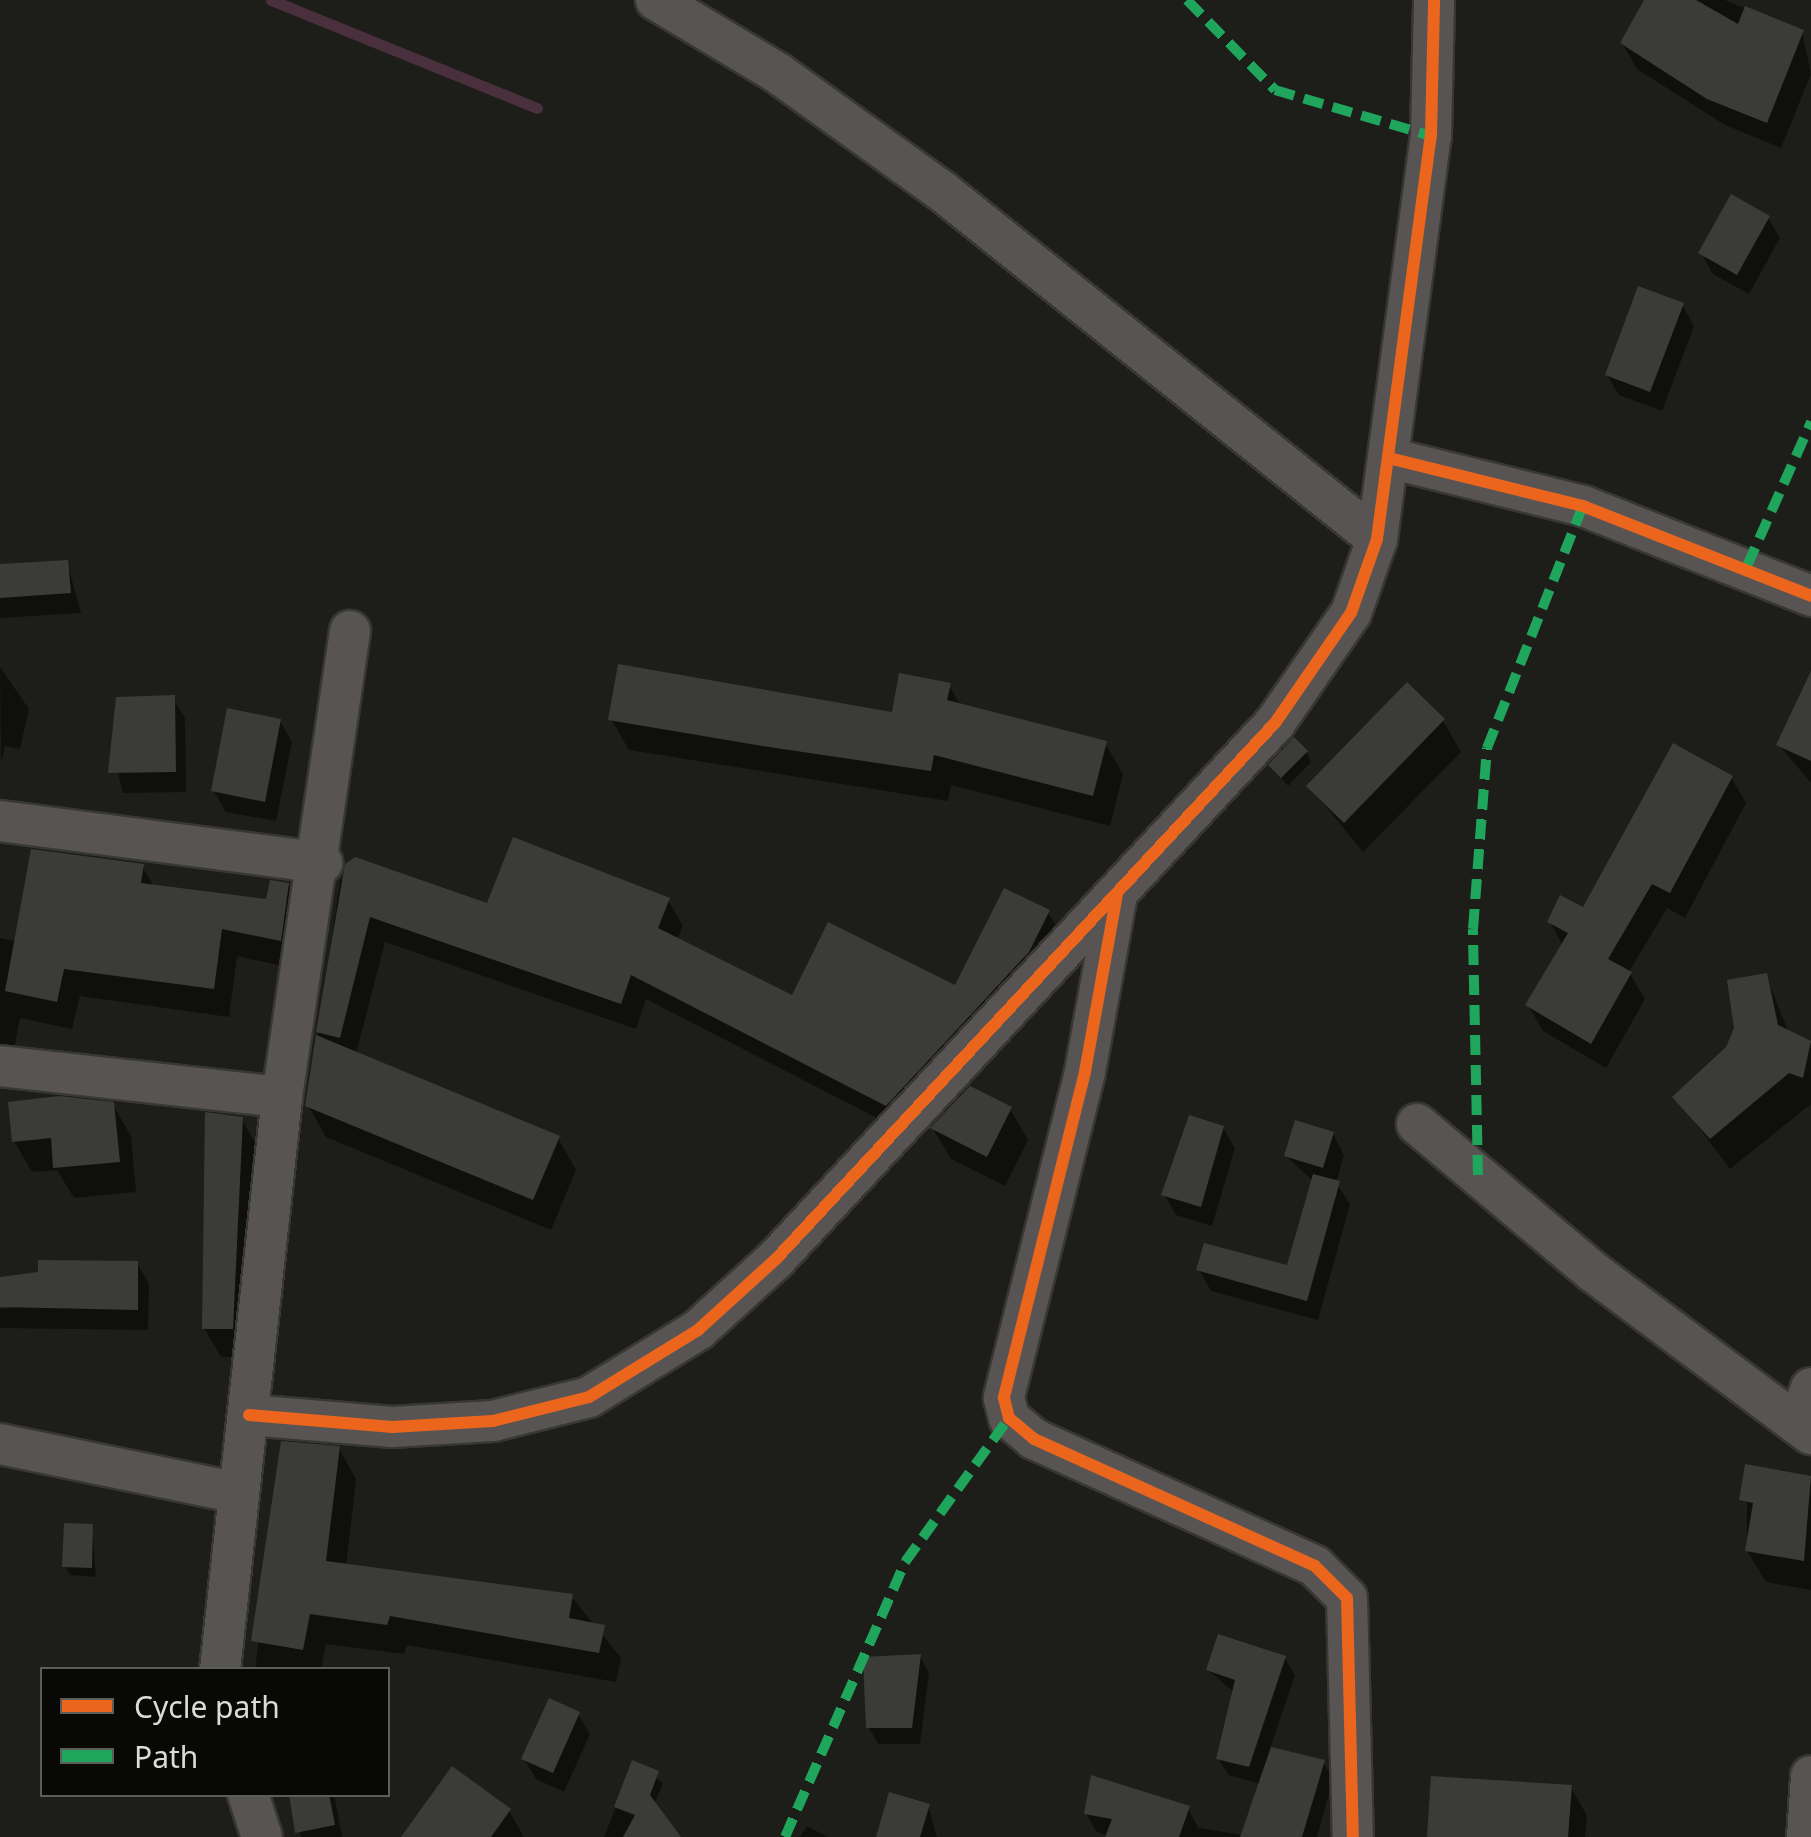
<!DOCTYPE html>
<style>
body{margin:0}
#map{position:relative;width:1811px;height:1837px;overflow:hidden;background:#1d1e19;font-family:"Noto Sans",sans-serif}
div>[style]{position:absolute}
[style*='--x']{left:calc(var(--x)*1px);top:calc(var(--y)*1px);width:calc(var(--w)*1px);rotate:calc(var(--a)*1deg)}
.shadow>*{inset:0;background:#0007}
.stream>*{height:11px;margin:-5.5px;padding:0 5.5px;transform-origin:5.5px;border-radius:5.5px;background:#4a303d}
.building>*{inset:0;background:#3b3c38}
.roads{filter:drop-shadow(2px 0 #373834) drop-shadow(-2px 0 #373834) drop-shadow(0 2px #373834) drop-shadow(0 -2px #373834)}
.street>*{height:40px;margin:-20px;padding:0 20px;transform-origin:20px;border-radius:20px;background:#585454}
.quiet>*{height:10px;margin-top:-5px;transform-origin:0;background:repeating-linear-gradient(90deg,#20a55d 0 20px,transparent 0 30px)}
.cycleway>*{height:12px;margin:-6px;padding:0 6px;transform-origin:6px;border-radius:6px;background:#eb651d}
span{translate:-50% -50%;white-space:nowrap;text-align:center;line-height:1.15;-webkit-text-stroke:8px #080906;paint-order:stroke}
.legend{position:absolute;left:40px;top:1667px;width:350px;height:130px;box-sizing:border-box;background:#080906;border:2px solid #5c5d59;margin:0;padding:12px 18px;list-style:none;font-size:30px;color:#dadcd5}
.legend li{display:flex;align-items:center;gap:20px;height:50px}
.legend b{width:50px;border:2px solid #5c5d59}
</style>
<div id="map">
<div class="shadow">
<i style="clip-path:polygon(1647px 0,1725px 0,1802px 32px,1811px 74px,1781px 148px,1725px 125px,1637px 69px,1622px 43px)"></i>
<i style="clip-path:polygon(1768px 218px,1780px 238px,1749px 294px,1713px 274px,1701px 253px)"></i>
<i style="clip-path:polygon(1682px 305px,1694px 326px,1662px 411px,1619px 395px,1607px 375px)"></i>
<i style="clip-path:polygon(67px 562px,81px 613px,0 618px,0 566px)"></i>
<i style="clip-path:polygon(0 667px,29px 709px,20px 749px,5px 746px,1px 762px)"></i>
<i style="clip-path:polygon(949px 685px,961px 706px,1105px 743px,1123px 774px,1110px 826px,951px 785px,948px 801px,629px 750px,611px 719px,894px 715px)"></i>
<i style="clip-path:polygon(173px 698px,185px 718px,186px 792px,123px 793px,111px 745px)"></i>
<i style="clip-path:polygon(1811px 706px,1811px 783px,1779px 745px)"></i>
<i style="clip-path:polygon(280px 721px,292px 742px,276px 821px,226px 812px,214px 791px)"></i>
<i style="clip-path:polygon(1443px 721px,1461px 752px,1363px 852px,1309px 786px)"></i>
<i style="clip-path:polygon(1306px 752px,1311px 762px,1288px 786px,1271px 766px)"></i>
<i style="clip-path:polygon(1731px 777px,1746px 803px,1685px 918px,1667px 908px,1629px 972px,1645px 999px,1606px 1068px,1543px 1031px,1528px 1005px,1563px 946px,1550px 922px,1584px 911px)"></i>
<i style="clip-path:polygon(356px 860px,488px 906px,668px 900px,683px 926px,677px 940px,793px 998px,956px 989px,1048px 912px,1063px 938px,902px 1131px,646px 999px,636px 1029px,385px 942px,356px 1054px,558px 1138px,576px 1170px,551px 1230px,326px 1137px,308px 1105px,340px 881px)"></i>
<i style="clip-path:polygon(142px 866px,154px 887px,268px 902px,288px 885px,304px 914px,296px 969px,237px 956px,229px 1017px,80px 996px,72px 1029px,20px 1018px,13px 1054px,0 1052px,0 938px,18px 942px)"></i>
<i style="clip-path:polygon(1766px 976px,1789px 1033px,1811px 1044px,1811px 1104px,1730px 1169px,1676px 1097px,1728px 1048px)"></i>
<i style="clip-path:polygon(113px 1105px,131px 1136px,136px 1192px,74px 1198px,57px 1170px,32px 1172px,14px 1141px)"></i>
<i style="clip-path:polygon(1010px 1109px,1028px 1140px,1005px 1186px,951px 1159px,933px 1129px)"></i>
<i style="clip-path:polygon(242px 1119px,258px 1148px,248px 1357px,221px 1357px,204px 1328px)"></i>
<i style="clip-path:polygon(1223px 1128px,1235px 1148px,1212px 1226px,1176px 1215px,1164px 1194px)"></i>
<i style="clip-path:polygon(1333px 1134px,1344px 1155px,1336px 1183px,1350px 1204px,1318px 1320px,1211px 1291px,1199px 1270px,1289px 1269px,1313px 1181px,1286px 1156px)"></i>
<i style="clip-path:polygon(137px 1263px,149px 1284px,148px 1330px,0 1328px,0 1309px,50px 1303px,0 1304px,0 1279px)"></i>
<i style="clip-path:polygon(283px 1444px,339px 1449px,356px 1479px,346px 1567px,571px 1596px,621px 1658px,616px 1682px,407px 1645px,404px 1654px,326px 1644px,321px 1670px,255px 1670px)"></i>
<i style="clip-path:polygon(1747px 1467px,1811px 1478px,1811px 1590px,1766px 1582px,1747px 1551px)"></i>
<i style="clip-path:polygon(92px 1526px,96px 1577px,70px 1575px,65px 1566px)"></i>
<i style="clip-path:polygon(920px 1657px,929px 1673px,920px 1744px,878px 1744px,869px 1728px)"></i>
<i style="clip-path:polygon(1285px 1658px,1295px 1675px,1270px 1749px,1323px 1762px,1333px 1779px,1317px 1837px,1110px 1837px,1096px 1831px,1086px 1813px,1188px 1808px,1198px 1828px,1243px 1835px,1261px 1784px,1228px 1775px,1218px 1758px,1235px 1693px,1208px 1670px)"></i>
<i style="clip-path:polygon(578px 1714px,590px 1734px,564px 1792px,536px 1779px,524px 1759px)"></i>
<i style="clip-path:polygon(633px 1764px,663px 1783px,654px 1805px,664px 1837px,604px 1837px)"></i>
<i style="clip-path:polygon(1571px 1787px,1587px 1816px,1585px 1837px,1430px 1837px)"></i>
<i style="clip-path:polygon(291px 1794px,334px 1794px,342px 1837px,301px 1837px)"></i>
<i style="clip-path:polygon(928px 1806px,937px 1837px,881px 1837px)"></i>
<i style="clip-path:polygon(509px 1811px,524px 1837px,409px 1837px)"></i>
<i style="clip-path:polygon(807px 1826px,828px 1837px,800px 1837px)"></i>
</div>
<div class="stream">
<i style="--x:271;--y:0;--w:287;--a:22.1"></i>
</div>
<div class="building">
<i style="clip-path:polygon(1644px 0,1696px 0,1738px 24px,1745px 6px,1804px 30px,1767px 123px,1707px 99px,1620px 43px)"></i>
<i style="clip-path:polygon(1731px 194px,1770px 216px,1737px 275px,1698px 253px)"></i>
<i style="clip-path:polygon(1638px 286px,1684px 303px,1650px 392px,1605px 375px)"></i>
<i style="clip-path:polygon(68px 560px,71px 593px,0 598px,0 564px)"></i>
<i style="clip-path:polygon(618px 664px,892px 712px,899px 673px,951px 683px,947px 700px,1107px 741px,1093px 796px,934px 755px,931px 771px,769px 747px,608px 720px)"></i>
<i style="clip-path:polygon(1811px 671px,1811px 761px,1776px 745px)"></i>
<i style="clip-path:polygon(1407px 682px,1445px 719px,1344px 823px,1306px 786px)"></i>
<i style="clip-path:polygon(175px 695px,176px 772px,108px 773px,116px 697px)"></i>
<i style="clip-path:polygon(227px 708px,281px 719px,265px 802px,211px 791px)"></i>
<i style="clip-path:polygon(1294px 737px,1308px 751px,1281px 778px,1268px 765px)"></i>
<i style="clip-path:polygon(1673px 743px,1733px 776px,1670px 893px,1652px 884px,1608px 959px,1632px 972px,1591px 1044px,1525px 1005px,1568px 933px,1547px 922px,1560px 895px,1583px 907px)"></i>
<i style="clip-path:polygon(513px 837px,670px 898px,658px 928px,792px 995px,828px 922px,955px 985px,1004px 888px,1050px 910px,1029px 952px,886px 1106px,631px 975px,621px 1004px,370px 917px,340px 1038px,316px 1032px,345px 864px,355px 857px,487px 903px)"></i>
<i style="clip-path:polygon(31px 849px,144px 864px,141px 883px,266px 899px,270px 880px,289px 883px,281px 941px,222px 929px,214px 989px,64px 969px,57px 1002px,5px 991px)"></i>
<i style="clip-path:polygon(1767px 973px,1778px 1025px,1811px 1041px,1803px 1078px,1789px 1073px,1710px 1139px,1672px 1097px,1726px 1047px,1734px 1028px,1727px 980px)"></i>
<i style="clip-path:polygon(316px 1035px,560px 1136px,533px 1200px,305px 1106px)"></i>
<i style="clip-path:polygon(970px 1086px,1012px 1107px,987px 1157px,930px 1128px)"></i>
<i style="clip-path:polygon(59px 1096px,114px 1102px,120px 1162px,53px 1168px,51px 1138px,12px 1142px,8px 1102px)"></i>
<i style="clip-path:polygon(205px 1112px,243px 1117px,233px 1329px,202px 1329px)"></i>
<i style="clip-path:polygon(1189px 1115px,1224px 1126px,1201px 1207px,1161px 1195px)"></i>
<i style="clip-path:polygon(1295px 1120px,1334px 1132px,1323px 1168px,1284px 1156px)"></i>
<i style="clip-path:polygon(1313px 1174px,1340px 1181px,1307px 1301px,1196px 1270px,1204px 1243px,1287px 1265px)"></i>
<i style="clip-path:polygon(38px 1260px,138px 1261px,138px 1310px,0 1307px,0 1277px,38px 1272px)"></i>
<i style="clip-path:polygon(281px 1441px,340px 1446px,326px 1561px,573px 1594px,569px 1618px,605px 1625px,599px 1653px,390px 1616px,387px 1625px,310px 1614px,303px 1650px,251px 1641px)"></i>
<i style="clip-path:polygon(1745px 1464px,1811px 1476px,1804px 1561px,1745px 1551px,1753px 1503px,1739px 1500px)"></i>
<i style="clip-path:polygon(64px 1523px,93px 1524px,92px 1568px,62px 1567px)"></i>
<i style="clip-path:polygon(1218px 1634px,1286px 1656px,1249px 1767px,1216px 1759px,1235px 1680px,1206px 1670px)"></i>
<i style="clip-path:polygon(921px 1654px,912px 1728px,866px 1728px,863px 1657px)"></i>
<i style="clip-path:polygon(549px 1698px,580px 1712px,553px 1773px,521px 1759px)"></i>
<i style="clip-path:polygon(1271px 1747px,1325px 1760px,1302px 1837px,1240px 1837px)"></i>
<i style="clip-path:polygon(632px 1760px,659px 1771px,650px 1795px,681px 1837px,623px 1837px,635px 1815px,614px 1807px)"></i>
<i style="clip-path:polygon(452px 1766px,511px 1809px,491px 1837px,401px 1837px)"></i>
<i style="clip-path:polygon(1091px 1775px,1190px 1806px,1179px 1837px,1105px 1837px,1112px 1819px,1084px 1814px)"></i>
<i style="clip-path:polygon(1431px 1776px,1572px 1785px,1568px 1837px,1427px 1837px)"></i>
<i style="clip-path:polygon(889px 1792px,930px 1804px,920px 1837px,876px 1837px)"></i>
<i style="clip-path:polygon(289px 1794px,329px 1794px,335px 1825px,295px 1833px)"></i>
</div>
<div class="roads">
<div class="street">
<i style="--x:656;--y:0;--w:144;--a:31"></i>
<i style="--x:779;--y:74;--w:201;--a:35.7"></i>
<i style="--x:942;--y:191;--w:557;--a:38.66"></i>
<i style="--x:1393;--y:459;--w:196;--a:13.9"></i>
<i style="--x:1583;--y:506;--w:245;--a:21.5"></i>
<i style="--x:0;--y:821;--w:325;--a:7.4"></i>
<i style="--x:1117;--y:894;--w:181;--a:100.2"></i>
<i style="--x:1085;--y:1072;--w:336;--a:104"></i>
<i style="--x:1004;--y:1398;--w:21;--a:76"></i>
<i style="--x:1009;--y:1418;--w:33;--a:40"></i>
<i style="--x:1034;--y:1439;--w:308;--a:24.3"></i>
<i style="--x:1315;--y:1566;--w:45;--a:45"></i>
<i style="--x:1347;--y:1598;--w:239;--a:88.6"></i>
<i style="--x:0;--y:1066;--w:284;--a:6.3"></i>
<i style="--x:1417;--y:1124;--w:229;--a:40"></i>
<i style="--x:1592;--y:1271;--w:273;--a:36.7"></i>
<i style="--x:249;--y:1415;--w:144;--a:4.8"></i>
<i style="--x:392;--y:1427;--w:101;--a:-3.4"></i>
<i style="--x:493;--y:1421;--w:99;--a:-14"></i>
<i style="--x:589;--y:1397;--w:128;--a:-31.6"></i>
<i style="--x:698;--y:1330;--w:105;--a:-42.3"></i>
<i style="--x:776;--y:1259;--w:732;--a:-47.05"></i>
<i style="--x:1275;--y:723;--w:134;--a:-55.4"></i>
<i style="--x:1351;--y:613;--w:78;--a:-70.6"></i>
<i style="--x:1377;--y:539;--w:407;--a:-82.4"></i>
<i style="--x:1431;--y:136;--w:136;--a:-88.7"></i>
<i style="--x:1799;--y:1421;--w:35;--a:-70"></i>
<i style="--x:0;--y:1444;--w:239;--a:11.6"></i>
<i style="--x:220;--y:1670;--w:576;--a:-83.82"></i>
<i style="--x:282;--y:1097;--w:471;--a:-81.7"></i>
<i style="--x:248;--y:1794;--w:45;--a:72"></i>
<i style="--x:1807;--y:1837;--w:61;--a:-86.2"></i>
</div>
</div>
<div class="quiet">
<i style="--x:1187;--y:0;--w:126;--a:45.6"></i>
<i style="--x:1275;--y:90;--w:163;--a:16.4"></i>
<i style="--x:1747;--y:566;--w:158;--a:-66"></i>
<i style="--x:1478;--y:1175;--w:246;--a:-91.2"></i>
<i style="--x:1473;--y:929;--w:182;--a:-85.6"></i>
<i style="--x:1487;--y:748;--w:260;--a:-68.4"></i>
<i style="--x:785;--y:1837;--w:300;--a:-66.4"></i>
<i style="--x:905;--y:1562;--w:178;--a:-54.2"></i>
</div>
<div class="cycleway">
<i style="--x:1393;--y:459;--w:196;--a:13.9"></i>
<i style="--x:1583;--y:506;--w:245;--a:21.5"></i>
<i style="--x:1117;--y:894;--w:181;--a:100.2"></i>
<i style="--x:1085;--y:1072;--w:336;--a:104"></i>
<i style="--x:1004;--y:1398;--w:21;--a:76"></i>
<i style="--x:1009;--y:1418;--w:33;--a:40"></i>
<i style="--x:1034;--y:1439;--w:308;--a:24.3"></i>
<i style="--x:1315;--y:1566;--w:45;--a:45"></i>
<i style="--x:1347;--y:1598;--w:239;--a:88.6"></i>
<i style="--x:249;--y:1415;--w:144;--a:4.8"></i>
<i style="--x:392;--y:1427;--w:101;--a:-3.4"></i>
<i style="--x:493;--y:1421;--w:99;--a:-14"></i>
<i style="--x:589;--y:1397;--w:128;--a:-31.6"></i>
<i style="--x:698;--y:1330;--w:105;--a:-42.3"></i>
<i style="--x:776;--y:1259;--w:732;--a:-47.05"></i>
<i style="--x:1275;--y:723;--w:134;--a:-55.4"></i>
<i style="--x:1351;--y:613;--w:78;--a:-70.6"></i>
<i style="--x:1377;--y:539;--w:407;--a:-82.4"></i>
<i style="--x:1431;--y:136;--w:136;--a:-88.7"></i>
</div>
<ul class="legend">
<li><b style="height:12px;background:#eb651d"></b>Cycle path</li>
<li><b style="height:12px;background:#20a55d"></b>Path</li>
</ul>
</div>
